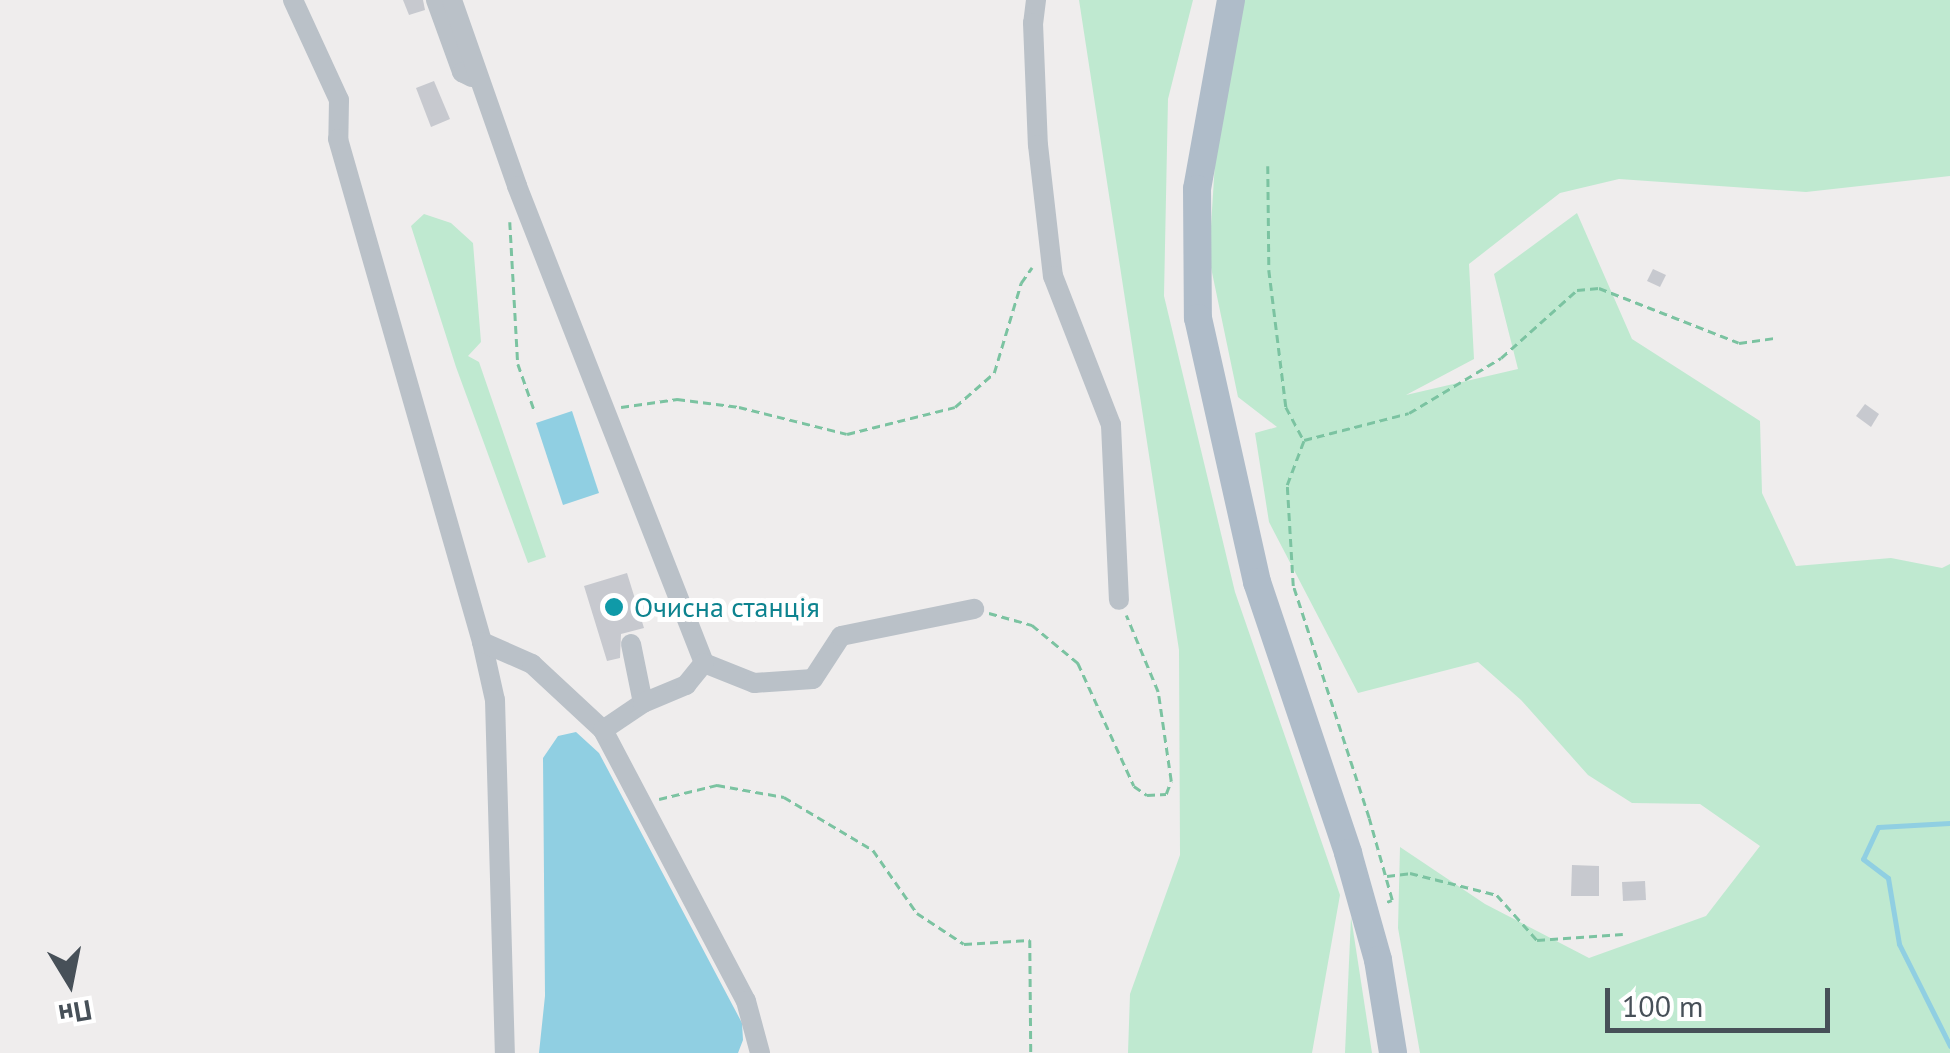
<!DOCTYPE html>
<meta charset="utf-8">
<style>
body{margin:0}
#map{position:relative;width:1950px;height:1053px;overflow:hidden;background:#efeded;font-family:"PT Sans",sans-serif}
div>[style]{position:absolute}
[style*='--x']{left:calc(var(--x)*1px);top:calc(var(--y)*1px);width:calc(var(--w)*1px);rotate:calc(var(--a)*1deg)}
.green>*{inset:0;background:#bfe9d0}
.water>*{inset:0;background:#90cfe2}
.stream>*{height:5px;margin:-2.5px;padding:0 2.5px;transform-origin:2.5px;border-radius:2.5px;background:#90cfe2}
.building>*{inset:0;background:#c7c9cf}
.path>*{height:2.5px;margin-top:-1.25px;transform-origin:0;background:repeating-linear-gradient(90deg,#7bc3a1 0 8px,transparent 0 13px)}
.minor>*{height:20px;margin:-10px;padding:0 10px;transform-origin:10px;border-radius:10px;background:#bac1c8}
.major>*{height:28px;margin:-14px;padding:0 14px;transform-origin:14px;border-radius:14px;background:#afbcc9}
.dots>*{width:28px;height:28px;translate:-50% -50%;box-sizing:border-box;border:5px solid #fff;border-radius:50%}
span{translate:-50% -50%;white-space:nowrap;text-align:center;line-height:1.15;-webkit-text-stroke:10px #fff;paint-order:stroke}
.culture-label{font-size:28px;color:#0d838f}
.left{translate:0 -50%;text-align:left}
.north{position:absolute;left:20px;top:933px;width:100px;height:100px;-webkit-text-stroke:8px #fff;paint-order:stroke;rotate:170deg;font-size:28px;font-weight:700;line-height:40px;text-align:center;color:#475058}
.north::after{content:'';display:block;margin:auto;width:35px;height:45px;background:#475058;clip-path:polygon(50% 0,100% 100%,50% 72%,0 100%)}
.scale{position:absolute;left:1605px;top:988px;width:225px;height:45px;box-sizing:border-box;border:5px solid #475058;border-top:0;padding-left:12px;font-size:30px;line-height:35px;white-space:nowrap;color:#475058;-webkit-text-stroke:8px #fff;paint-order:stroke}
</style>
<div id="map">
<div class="green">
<i style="clip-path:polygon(1079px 0,1193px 0,1168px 99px,1164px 296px,1235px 592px,1340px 895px,1312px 1053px,1128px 1053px,1130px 994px,1180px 855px,1179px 650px)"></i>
<i style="clip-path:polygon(1243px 0,1950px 0,1950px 176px,1806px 192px,1619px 179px,1560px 193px,1469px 264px,1474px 359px,1406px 395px,1518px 369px,1494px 274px,1577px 213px,1632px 339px,1760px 421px,1762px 493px,1796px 566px,1891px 558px,1942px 568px,1950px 564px,1950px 1053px,1420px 1053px,1398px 928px,1400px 847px,1485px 904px,1589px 958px,1706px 916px,1760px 846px,1700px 804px,1632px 803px,1588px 775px,1521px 700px,1478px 662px,1358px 693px,1269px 522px,1255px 433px,1277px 427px,1238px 397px,1209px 258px,1215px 162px)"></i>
<i style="clip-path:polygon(424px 214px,451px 223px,473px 243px,481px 342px,468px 356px,479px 362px,546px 557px,528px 563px,456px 367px,411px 226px)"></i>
<i style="clip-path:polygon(1351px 917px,1372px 1053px,1345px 1053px)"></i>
</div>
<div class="water">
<i style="clip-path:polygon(572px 411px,599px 493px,563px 505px,536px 423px)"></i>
<i style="clip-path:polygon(576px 732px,599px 753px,742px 1023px,743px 1040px,738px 1053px,539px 1053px,545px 996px,543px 758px,558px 736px)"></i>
</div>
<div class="stream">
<i style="--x:1950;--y:823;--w:72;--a:176.8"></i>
<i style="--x:1878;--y:827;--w:35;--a:115"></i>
<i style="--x:1863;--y:859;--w:31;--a:37"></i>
<i style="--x:1888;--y:878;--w:67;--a:80.5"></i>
<i style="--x:1899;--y:944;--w:114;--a:63.4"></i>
</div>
<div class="building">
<i style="clip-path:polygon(403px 0,423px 0,425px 10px,409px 15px)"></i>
<i style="clip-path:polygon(434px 81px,450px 119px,431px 127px,416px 88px)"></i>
<i style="clip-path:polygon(1653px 269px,1666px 275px,1660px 287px,1647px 281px)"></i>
<i style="clip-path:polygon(1865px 404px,1879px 414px,1871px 427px,1856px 416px)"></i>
<i style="clip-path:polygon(627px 573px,644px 628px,621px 634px,620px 658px,607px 661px,584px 586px)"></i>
<i style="clip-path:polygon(1572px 865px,1599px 866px,1599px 896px,1571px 896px)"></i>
<i style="clip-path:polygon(1645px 881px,1646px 900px,1623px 901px,1622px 882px)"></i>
</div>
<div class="path">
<i style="--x:1268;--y:166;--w:104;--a:89.4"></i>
<i style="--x:1269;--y:270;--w:138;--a:82.9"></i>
<i style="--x:1286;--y:407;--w:36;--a:62"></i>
<i style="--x:510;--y:222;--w:142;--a:86.8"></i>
<i style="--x:518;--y:364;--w:51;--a:70.5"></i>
<i style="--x:621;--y:407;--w:57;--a:-8.1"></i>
<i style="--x:677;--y:399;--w:63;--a:7.4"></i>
<i style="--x:739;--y:407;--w:111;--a:14"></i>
<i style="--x:847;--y:434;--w:111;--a:-14"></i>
<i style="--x:955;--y:407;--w:52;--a:-41.1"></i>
<i style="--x:994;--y:373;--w:94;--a:-73.3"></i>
<i style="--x:1021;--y:283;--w:19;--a:-55"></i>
<i style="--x:989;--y:613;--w:45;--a:15.6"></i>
<i style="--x:1032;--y:625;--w:60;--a:39.6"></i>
<i style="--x:1078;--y:663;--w:135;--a:65.5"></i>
<i style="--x:1134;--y:786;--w:16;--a:35"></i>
<i style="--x:1147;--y:795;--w:19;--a:-3"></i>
<i style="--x:1166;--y:794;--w:14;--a:-69"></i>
<i style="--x:1171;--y:781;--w:90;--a:-98.3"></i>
<i style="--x:1158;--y:692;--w:83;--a:-112.6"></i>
<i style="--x:659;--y:799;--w:60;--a:-13.6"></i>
<i style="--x:717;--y:785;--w:68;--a:10.2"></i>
<i style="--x:784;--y:797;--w:104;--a:30.8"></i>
<i style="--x:873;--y:850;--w:77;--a:55.1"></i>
<i style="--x:917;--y:913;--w:56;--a:33.4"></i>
<i style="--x:964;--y:944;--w:66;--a:-3.5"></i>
<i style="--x:1030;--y:940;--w:113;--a:89.5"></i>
<i style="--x:1387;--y:876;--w:23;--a:-7"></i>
<i style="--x:1410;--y:873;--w:90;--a:14.2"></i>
<i style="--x:1497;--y:895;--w:60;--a:48.4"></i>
<i style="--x:1537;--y:940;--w:86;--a:-4"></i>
<i style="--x:1387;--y:902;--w:5;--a:-22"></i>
<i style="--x:1392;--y:900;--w:85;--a:-105.7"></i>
<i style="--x:1369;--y:818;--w:244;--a:-108.1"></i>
<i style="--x:1293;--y:586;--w:101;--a:-93.4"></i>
<i style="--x:1287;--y:485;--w:48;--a:-69.3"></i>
<i style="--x:1304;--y:440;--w:108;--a:-14.4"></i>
<i style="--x:1409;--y:413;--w:107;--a:-30.9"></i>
<i style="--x:1501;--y:358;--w:102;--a:-41.8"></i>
<i style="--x:1577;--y:290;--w:22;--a:-5"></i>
<i style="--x:1599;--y:288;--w:150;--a:21.4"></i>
<i style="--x:1739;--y:343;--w:35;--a:-8"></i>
</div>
<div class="minor">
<i style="--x:293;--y:0;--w:110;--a:65.3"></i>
<i style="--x:339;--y:100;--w:39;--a:91"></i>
<i style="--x:338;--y:139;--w:523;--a:74.02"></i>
<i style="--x:482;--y:642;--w:59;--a:77.4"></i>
<i style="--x:495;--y:700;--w:353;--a:88.4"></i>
<i style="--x:436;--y:0;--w:77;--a:70.1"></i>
<i style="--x:462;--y:72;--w:11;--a:27"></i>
<i style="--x:452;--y:0;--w:197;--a:70.7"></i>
<i style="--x:517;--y:186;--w:512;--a:68.59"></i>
<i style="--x:704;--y:663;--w:54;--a:21.8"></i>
<i style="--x:754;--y:683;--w:59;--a:-3.9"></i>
<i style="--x:813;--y:679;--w:51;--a:-56.9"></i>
<i style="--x:841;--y:636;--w:136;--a:-11.5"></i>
<i style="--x:1036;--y:0;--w:23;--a:97"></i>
<i style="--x:1033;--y:23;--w:122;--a:87.7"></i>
<i style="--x:1038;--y:145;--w:132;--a:83.5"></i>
<i style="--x:1053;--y:276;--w:160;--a:68.7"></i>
<i style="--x:1111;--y:425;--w:175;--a:87.4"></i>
<i style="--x:482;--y:642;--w:55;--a:23.7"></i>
<i style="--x:532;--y:664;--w:97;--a:42.9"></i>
<i style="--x:603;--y:730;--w:306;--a:62.2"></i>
<i style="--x:746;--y:1001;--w:54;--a:74.9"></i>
<i style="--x:631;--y:644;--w:60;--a:78.5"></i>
<i style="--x:603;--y:730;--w:48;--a:-34"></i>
<i style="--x:643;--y:703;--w:47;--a:-22.7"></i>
<i style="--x:686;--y:685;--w:28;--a:-51"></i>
</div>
<div class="major">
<i style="--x:1231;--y:0;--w:192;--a:100.2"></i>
<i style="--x:1197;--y:189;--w:129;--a:89.6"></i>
<i style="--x:1198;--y:318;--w:271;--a:77.4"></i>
<i style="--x:1257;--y:582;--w:286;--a:71.4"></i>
<i style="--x:1348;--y:853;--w:111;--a:74.3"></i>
<i style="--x:1378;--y:960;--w:94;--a:80.8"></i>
</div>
<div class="dots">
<i style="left:614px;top:607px;background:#0f9aa8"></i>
</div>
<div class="culture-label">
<span class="left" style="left:634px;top:607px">Очисна станція</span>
</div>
<div class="north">Пн</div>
<div class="scale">100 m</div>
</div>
